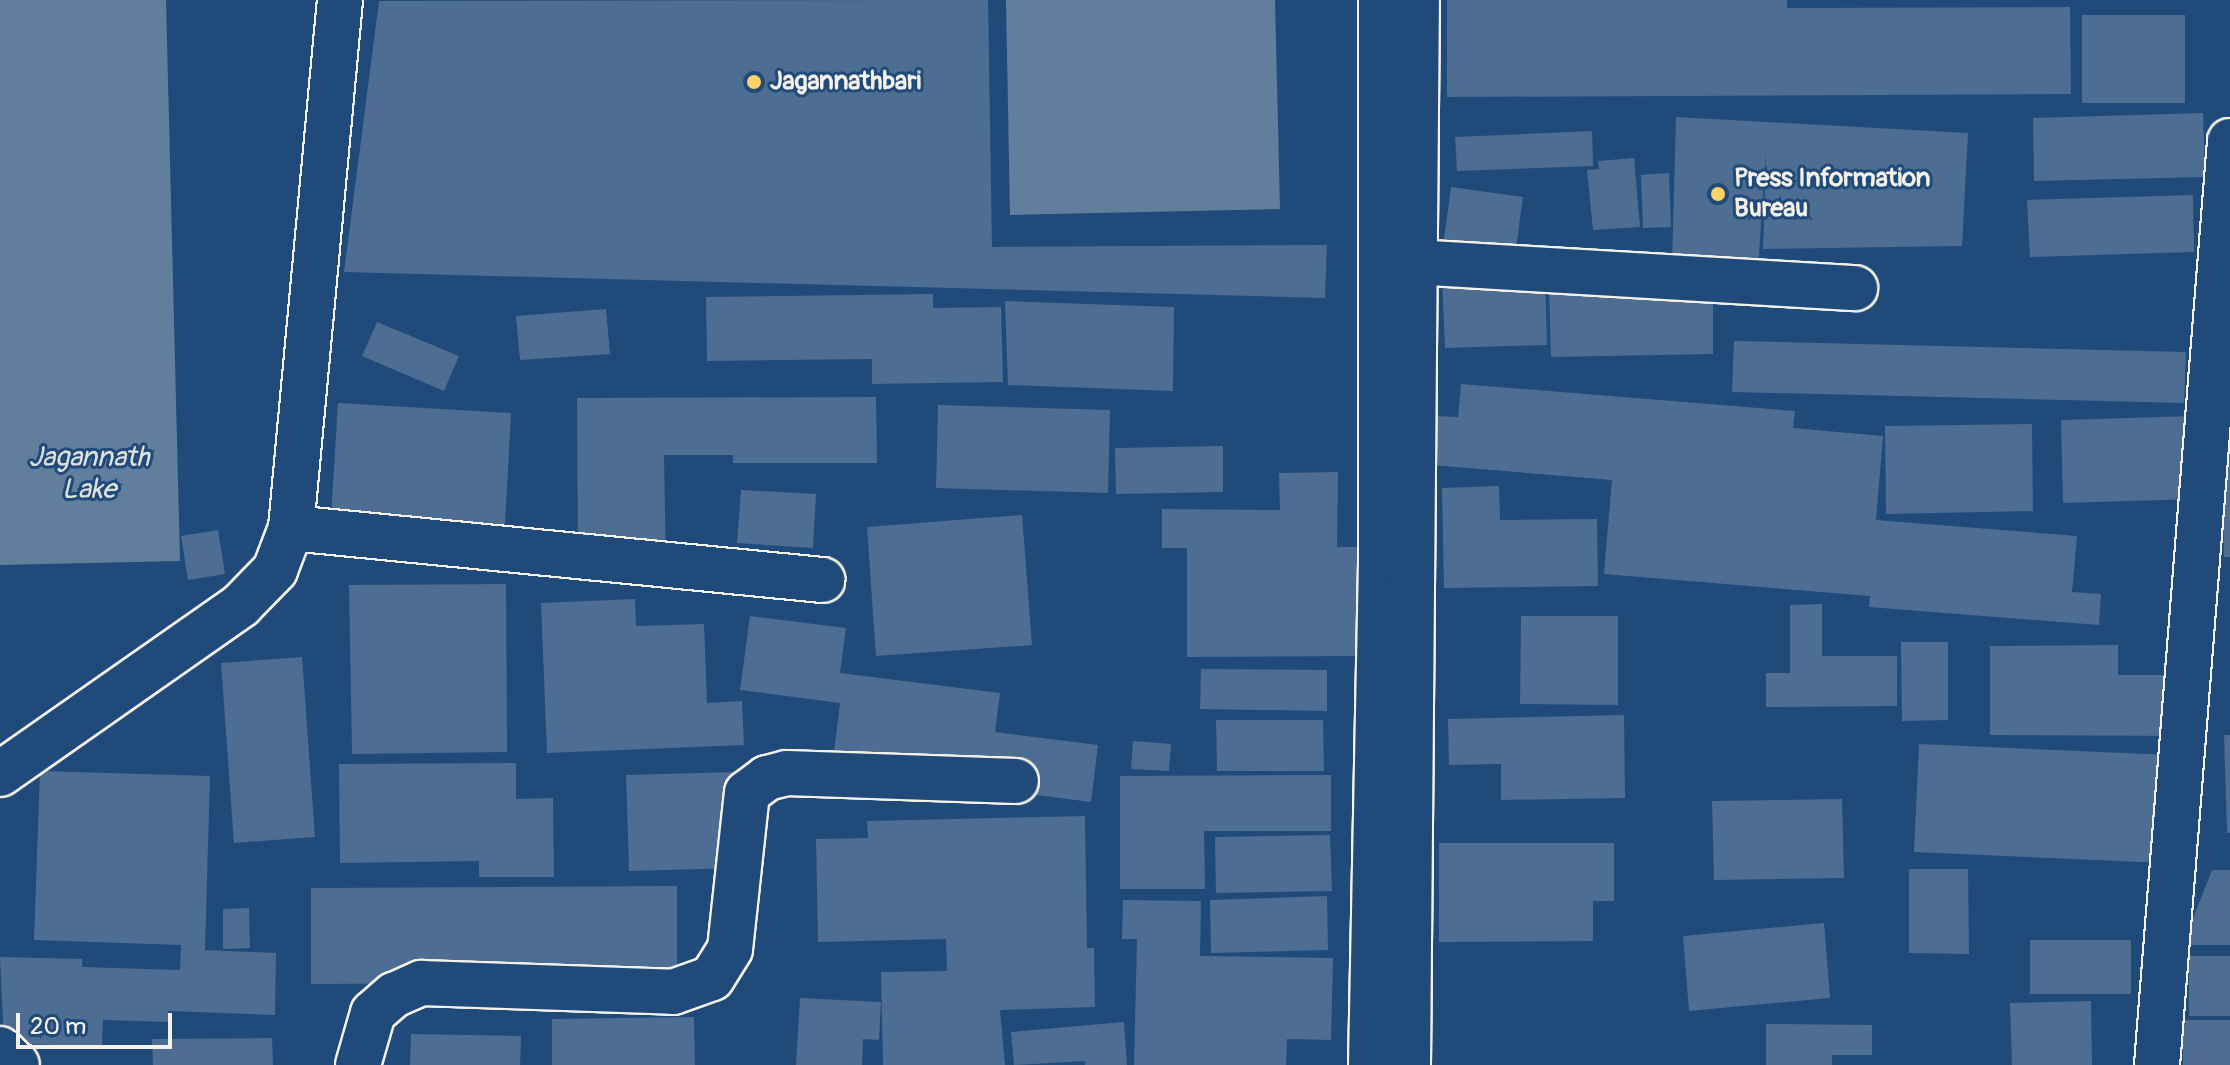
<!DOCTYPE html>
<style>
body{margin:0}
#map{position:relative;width:2230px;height:1065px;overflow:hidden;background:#1f4a7a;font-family:Pangolin,sans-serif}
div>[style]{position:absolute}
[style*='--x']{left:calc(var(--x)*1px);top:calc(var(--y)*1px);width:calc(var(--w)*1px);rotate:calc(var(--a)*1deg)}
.water>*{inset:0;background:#627e9d}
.building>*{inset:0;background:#4d6e92}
.roads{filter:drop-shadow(2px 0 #f4f1e8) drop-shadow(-2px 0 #f4f1e8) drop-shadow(0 2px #f4f1e8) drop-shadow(0 -2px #f4f1e8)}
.minor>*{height:44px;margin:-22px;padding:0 22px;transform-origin:22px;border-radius:22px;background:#1f4a7a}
.tertiary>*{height:44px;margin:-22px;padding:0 22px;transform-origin:22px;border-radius:22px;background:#1f4a7a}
.dots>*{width:22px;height:22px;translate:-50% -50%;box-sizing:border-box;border:4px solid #1f4a7a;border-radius:50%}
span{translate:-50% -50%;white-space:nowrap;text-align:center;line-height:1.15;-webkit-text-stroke:6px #1f4a7a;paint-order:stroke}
.poi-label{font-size:26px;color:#f4f1e8;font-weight:700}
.left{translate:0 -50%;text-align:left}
.water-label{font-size:28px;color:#dee0dd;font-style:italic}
.scale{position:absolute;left:16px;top:1013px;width:156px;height:36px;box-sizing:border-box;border:4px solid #f4f1e8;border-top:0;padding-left:10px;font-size:24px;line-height:28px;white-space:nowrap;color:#f4f1e8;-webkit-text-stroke:6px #1f4a7a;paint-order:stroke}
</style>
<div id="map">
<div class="water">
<i style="clip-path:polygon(0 0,166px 0,180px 561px,0 565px)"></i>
<i style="clip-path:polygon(1006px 0,1275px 0,1280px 209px,1010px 215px)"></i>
</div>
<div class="building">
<i style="clip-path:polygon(988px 0,992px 247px,1327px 245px,1325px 298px,344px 272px,379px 1px)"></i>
<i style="clip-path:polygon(1447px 0,1787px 0,1787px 8px,2070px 7px,2071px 94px,1447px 97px)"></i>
<i style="clip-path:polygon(2082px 15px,2185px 15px,2185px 103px,2082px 103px)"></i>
<i style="clip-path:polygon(2203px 113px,2205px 177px,2034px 181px,2033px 118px)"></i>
<i style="clip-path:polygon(1676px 117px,1968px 133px,1962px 246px,1763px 249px,1766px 151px,1758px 269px,1672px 266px)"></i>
<i style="clip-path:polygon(1592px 131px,1593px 166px,1457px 171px,1455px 137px)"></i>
<i style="clip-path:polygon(1634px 158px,1640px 227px,1593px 230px,1587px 170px,1599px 169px,1598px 161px)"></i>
<i style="clip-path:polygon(1669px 173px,1671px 227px,1643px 228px,1641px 175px)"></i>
<i style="clip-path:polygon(1451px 187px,1523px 197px,1514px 263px,1442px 254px)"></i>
<i style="clip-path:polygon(2193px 195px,2194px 252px,2030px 257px,2027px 200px)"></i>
<i style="clip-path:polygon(1545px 275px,1547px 345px,1445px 348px,1442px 278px)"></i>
<i style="clip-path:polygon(1713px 283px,1713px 354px,1551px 357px,1549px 286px)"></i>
<i style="clip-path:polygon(933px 294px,933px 308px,1001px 307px,1003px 382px,872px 384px,872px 359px,707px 361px,706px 297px)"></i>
<i style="clip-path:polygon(1005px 301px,1174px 307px,1173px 391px,1008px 385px)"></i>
<i style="clip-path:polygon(606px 309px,610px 354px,520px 360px,516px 316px)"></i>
<i style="clip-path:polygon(377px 322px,459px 356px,444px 391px,362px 356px)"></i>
<i style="clip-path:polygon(1734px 341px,2186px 352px,2184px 403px,1732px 392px)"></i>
<i style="clip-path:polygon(1461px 384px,1795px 411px,1793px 428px,1883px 436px,1876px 520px,2077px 536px,2072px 592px,2101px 594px,2099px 625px,1869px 607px,1870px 596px,1604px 574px,1612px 480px,1431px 465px,1435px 416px,1458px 417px)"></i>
<i style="clip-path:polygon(876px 397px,877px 463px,733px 463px,733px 455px,664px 455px,666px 569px,578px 569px,577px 398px)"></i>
<i style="clip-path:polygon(338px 403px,511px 413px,504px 544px,330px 534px)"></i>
<i style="clip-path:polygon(938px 405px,1110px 410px,1108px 493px,936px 488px)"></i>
<i style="clip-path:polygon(2194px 416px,2197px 499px,2063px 503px,2061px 420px)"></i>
<i style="clip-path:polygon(2032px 424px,2033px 511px,1886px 514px,1885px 426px)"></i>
<i style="clip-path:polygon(2221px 433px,2230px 433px,2230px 557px,2224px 557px)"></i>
<i style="clip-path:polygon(1223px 446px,1223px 492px,1116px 494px,1115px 448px)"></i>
<i style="clip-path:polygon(1338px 472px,1337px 547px,1361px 547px,1361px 656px,1187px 657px,1187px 548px,1162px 548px,1162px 509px,1280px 510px,1279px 473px)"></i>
<i style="clip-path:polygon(1499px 486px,1500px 520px,1597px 519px,1598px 586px,1444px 588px,1442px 488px)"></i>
<i style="clip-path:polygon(741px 490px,816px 494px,813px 548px,737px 543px)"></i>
<i style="clip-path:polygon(1022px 515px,1032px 645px,876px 656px,867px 527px)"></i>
<i style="clip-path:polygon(218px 530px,225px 574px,188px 580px,181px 536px)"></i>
<i style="clip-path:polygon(506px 584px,507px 752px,352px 754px,349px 585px)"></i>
<i style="clip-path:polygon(635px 599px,636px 626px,704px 624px,707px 703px,742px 701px,744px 745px,547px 753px,541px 603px)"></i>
<i style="clip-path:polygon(1822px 604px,1822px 656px,1897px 656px,1897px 706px,1766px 707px,1766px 673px,1790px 673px,1790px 605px)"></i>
<i style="clip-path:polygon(750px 616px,846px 628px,840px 673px,1000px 693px,995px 732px,1098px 745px,1091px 802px,832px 768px,840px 703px,740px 690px)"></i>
<i style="clip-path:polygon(1521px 616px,1618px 616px,1618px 705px,1520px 704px)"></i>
<i style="clip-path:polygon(1901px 642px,1948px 642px,1948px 720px,1902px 721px)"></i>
<i style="clip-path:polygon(2118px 645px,2118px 675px,2188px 675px,2188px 736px,1990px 735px,1990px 646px)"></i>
<i style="clip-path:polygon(302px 657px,315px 837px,234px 843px,221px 663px)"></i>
<i style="clip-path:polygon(1201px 669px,1327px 670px,1327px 711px,1200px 709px)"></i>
<i style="clip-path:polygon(1624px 715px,1625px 798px,1501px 800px,1501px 764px,1449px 765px,1448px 719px)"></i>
<i style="clip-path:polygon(1216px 720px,1323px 720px,1324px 771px,1217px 771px)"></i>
<i style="clip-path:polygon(2224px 735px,2230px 735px,2230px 833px,2227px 833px)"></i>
<i style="clip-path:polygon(1133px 741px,1171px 744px,1169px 771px,1131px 769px)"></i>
<i style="clip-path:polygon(1919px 744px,2170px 755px,2165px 863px,1914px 852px)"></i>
<i style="clip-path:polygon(516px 763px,516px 799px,553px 798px,554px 877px,479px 877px,479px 861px,340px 863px,339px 764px)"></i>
<i style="clip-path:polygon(40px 771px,210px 776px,205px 950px,276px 953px,275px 1015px,168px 1011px,168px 1022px,103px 1020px,102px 1046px,4px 1044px,0 957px,82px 959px,82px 967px,180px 970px,181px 945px,34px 940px)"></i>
<i style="clip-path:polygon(735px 772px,738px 868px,629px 871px,626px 775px)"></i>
<i style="clip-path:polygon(1331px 775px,1331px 831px,1204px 831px,1205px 889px,1120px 889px,1120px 776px)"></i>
<i style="clip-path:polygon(1842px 799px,1844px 878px,1714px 880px,1712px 801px)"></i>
<i style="clip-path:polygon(1085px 816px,1087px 948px,1094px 948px,1095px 1007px,1000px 1010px,1005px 1065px,883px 1065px,881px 972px,947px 971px,946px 939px,818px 942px,816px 839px,868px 838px,867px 821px)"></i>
<i style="clip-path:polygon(1330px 835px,1332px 891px,1216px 893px,1215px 837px)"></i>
<i style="clip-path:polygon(1439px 843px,1614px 843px,1614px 901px,1593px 901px,1593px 941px,1439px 942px)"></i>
<i style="clip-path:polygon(1909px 869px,1968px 869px,1969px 954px,1909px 953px)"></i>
<i style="clip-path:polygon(2212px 870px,2230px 870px,2230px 945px,2191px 945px,2187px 934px)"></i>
<i style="clip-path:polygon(677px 886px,677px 982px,311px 984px,311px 888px)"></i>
<i style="clip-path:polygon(1327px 896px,1328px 950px,1211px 953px,1210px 900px)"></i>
<i style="clip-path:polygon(1123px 900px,1201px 901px,1200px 956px,1333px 958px,1331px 1040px,1287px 1039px,1286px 1065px,1134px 1065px,1137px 939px,1122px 939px)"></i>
<i style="clip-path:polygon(249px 908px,250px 948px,223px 949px,223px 909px)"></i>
<i style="clip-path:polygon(1824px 923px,1830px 998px,1689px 1011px,1683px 936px)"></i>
<i style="clip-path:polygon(2030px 940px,2131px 940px,2131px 994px,2030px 994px)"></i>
<i style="clip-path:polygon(2189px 956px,2230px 956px,2230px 1016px,2189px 1016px)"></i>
<i style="clip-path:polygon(800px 998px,881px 1002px,879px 1040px,863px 1039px,862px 1065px,796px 1065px)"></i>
<i style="clip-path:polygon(2091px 1001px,2092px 1065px,2012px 1065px,2010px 1003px)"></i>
<i style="clip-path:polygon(694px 1017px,695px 1065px,552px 1065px,552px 1019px)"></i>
<i style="clip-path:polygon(2183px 1020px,2230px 1020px,2230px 1065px,2183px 1065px)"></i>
<i style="clip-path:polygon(1124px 1022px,1127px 1065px,1085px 1065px,1085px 1061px,1014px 1065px,1011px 1032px)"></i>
<i style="clip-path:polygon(1766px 1024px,1872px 1025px,1872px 1055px,1832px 1055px,1832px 1065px,1766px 1065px)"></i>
<i style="clip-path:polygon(411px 1034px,521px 1036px,520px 1065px,410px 1065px)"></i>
<i style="clip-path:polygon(272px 1038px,273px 1065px,153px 1065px,152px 1039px)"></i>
</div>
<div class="roads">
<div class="minor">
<i style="--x:1414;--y:262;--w:442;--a:3.4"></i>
<i style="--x:291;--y:528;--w:534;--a:5.59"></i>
<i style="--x:0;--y:774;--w:294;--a:-35"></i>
<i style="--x:241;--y:605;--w:49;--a:-45.8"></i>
<i style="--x:275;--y:570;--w:45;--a:-69.1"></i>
<i style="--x:291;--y:528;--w:530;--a:-84.7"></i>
<i style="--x:0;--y:1049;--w:23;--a:43"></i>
<i style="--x:358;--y:1065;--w:54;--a:-73.9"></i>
<i style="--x:373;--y:1013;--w:28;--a:-41"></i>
<i style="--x:394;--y:995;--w:30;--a:-24"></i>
<i style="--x:421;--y:983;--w:252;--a:2"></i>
<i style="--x:673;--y:992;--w:41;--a:-19.7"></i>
<i style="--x:712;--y:978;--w:34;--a:-58"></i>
<i style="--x:730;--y:949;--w:157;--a:-83.8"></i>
<i style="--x:747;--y:793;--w:25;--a:-37"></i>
<i style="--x:767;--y:778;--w:21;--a:-14"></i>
<i style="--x:787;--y:773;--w:229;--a:2"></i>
<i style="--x:2157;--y:1065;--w:927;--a:-85.48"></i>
</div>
<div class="tertiary">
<i style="--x:1371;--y:1065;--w:503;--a:-88.86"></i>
<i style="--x:1381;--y:562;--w:562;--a:-90"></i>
<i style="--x:1408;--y:1065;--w:1065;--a:-89.52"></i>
</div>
</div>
<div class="dots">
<i style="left:754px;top:82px;background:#ffd166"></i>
<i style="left:1718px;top:194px;background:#ffd166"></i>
</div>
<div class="poi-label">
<span class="left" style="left:770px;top:82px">Jagannathbari</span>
<span class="left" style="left:1734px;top:194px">Press Information<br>Bureau</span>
</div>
<div class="water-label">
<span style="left:89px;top:474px">Jagannath<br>Lake</span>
</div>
<div class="scale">20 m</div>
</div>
